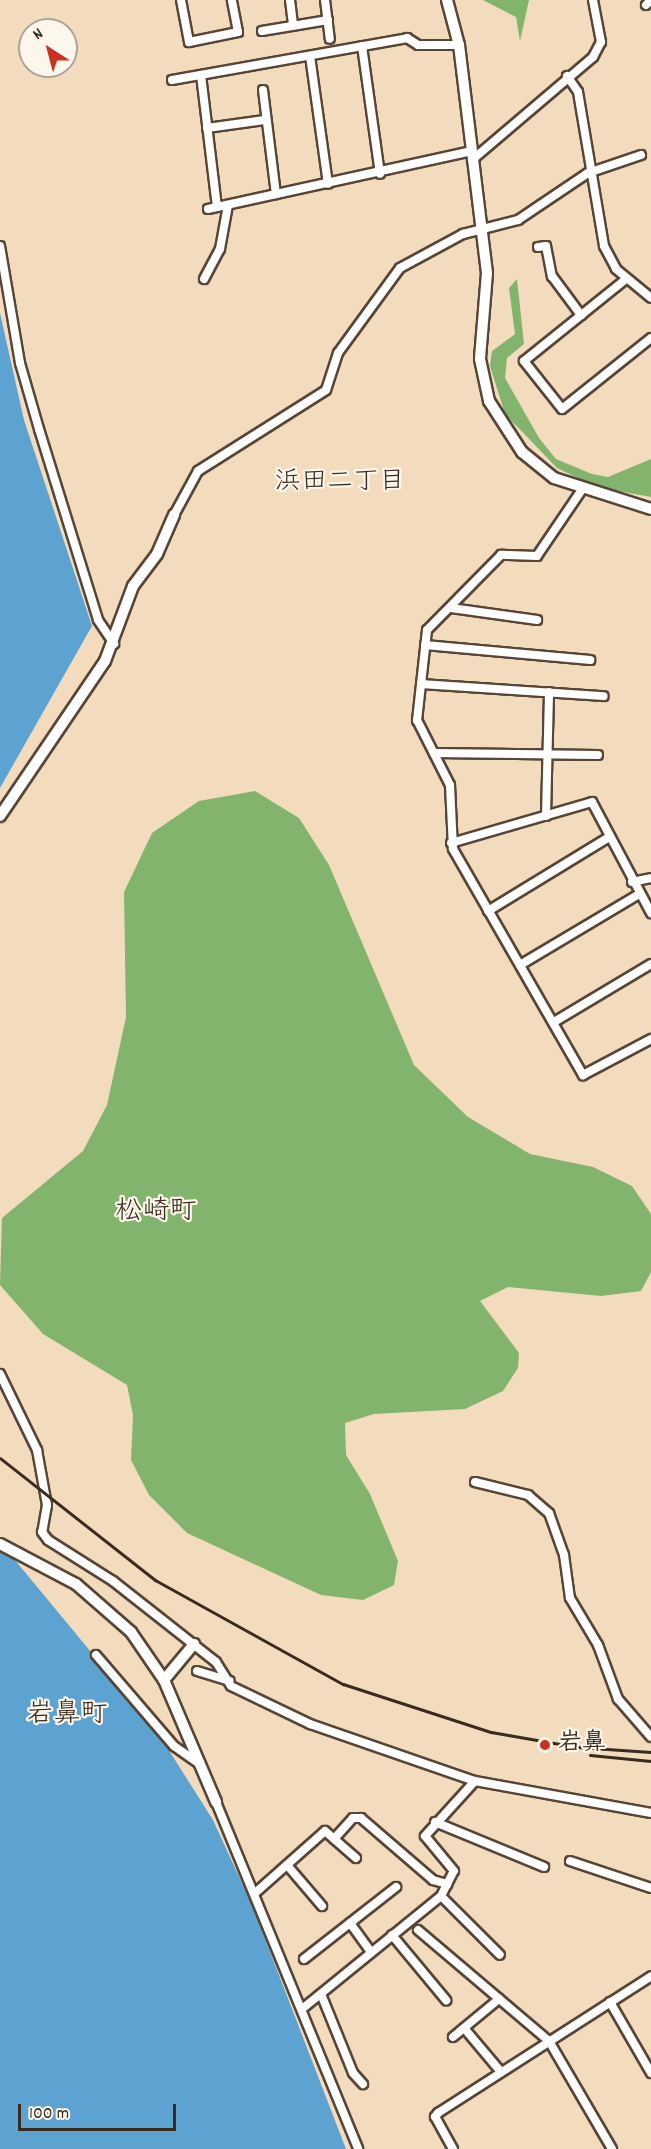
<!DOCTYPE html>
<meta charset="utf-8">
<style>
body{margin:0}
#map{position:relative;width:651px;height:2149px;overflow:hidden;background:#f3dcbe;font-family:Dekko,"Klee One",sans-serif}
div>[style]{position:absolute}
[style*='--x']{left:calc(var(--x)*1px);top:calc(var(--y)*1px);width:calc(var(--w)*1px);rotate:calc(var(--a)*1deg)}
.forest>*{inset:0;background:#83b46e}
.water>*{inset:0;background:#5ca3d2}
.roads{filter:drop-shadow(2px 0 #574536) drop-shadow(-2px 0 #574536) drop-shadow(0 2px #574536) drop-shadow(0 -2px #574536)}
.minor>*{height:8px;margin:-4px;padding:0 4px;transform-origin:4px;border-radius:4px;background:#fff}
.tertiary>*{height:10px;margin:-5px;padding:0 5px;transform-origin:5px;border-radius:5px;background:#fff}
.rail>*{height:3px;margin:-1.5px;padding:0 1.5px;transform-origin:1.5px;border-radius:1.5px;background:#3b2a1e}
.dots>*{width:16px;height:16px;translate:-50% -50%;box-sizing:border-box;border:3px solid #fbf7ec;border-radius:50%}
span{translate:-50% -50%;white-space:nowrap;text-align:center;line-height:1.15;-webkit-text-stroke:4.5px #fbf7ec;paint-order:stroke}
.poi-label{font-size:24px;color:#3b2a1e;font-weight:700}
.left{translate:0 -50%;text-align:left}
.neighbourhood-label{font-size:26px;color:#3b2a1e}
.quarter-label{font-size:27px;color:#3b2a1e}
.north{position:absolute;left:18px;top:18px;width:60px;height:60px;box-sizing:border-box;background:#fbf7ec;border:2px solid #aea59a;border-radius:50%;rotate:324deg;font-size:16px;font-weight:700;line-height:24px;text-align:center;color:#3b2a1e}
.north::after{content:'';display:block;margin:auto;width:21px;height:27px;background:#c8321e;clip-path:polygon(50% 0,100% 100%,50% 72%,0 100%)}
.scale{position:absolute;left:18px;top:2104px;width:158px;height:27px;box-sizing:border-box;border:3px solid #3b2a1e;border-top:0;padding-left:8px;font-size:18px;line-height:21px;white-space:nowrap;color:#3b2a1e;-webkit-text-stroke:4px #fbf7ec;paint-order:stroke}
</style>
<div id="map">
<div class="forest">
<i style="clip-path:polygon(483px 0,529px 0,520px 41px,516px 17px)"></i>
<i style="clip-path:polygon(517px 279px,524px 344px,507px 358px,505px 378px,539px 438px,556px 459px,592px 474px,608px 477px,651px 459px,651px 497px,596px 487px,557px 468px,505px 414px,490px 366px,492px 351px,515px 334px,509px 288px)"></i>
<i style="clip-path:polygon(255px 791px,299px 818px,329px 865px,414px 1065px,468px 1117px,530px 1154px,593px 1167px,632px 1186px,651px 1214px,651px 1272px,641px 1291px,601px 1296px,508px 1287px,480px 1301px,519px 1353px,518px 1368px,503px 1391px,465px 1409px,374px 1414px,345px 1423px,346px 1455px,370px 1494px,398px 1561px,394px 1585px,363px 1600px,321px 1595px,187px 1533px,149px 1495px,131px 1460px,133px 1415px,127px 1385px,43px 1334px,0 1285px,2px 1218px,83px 1151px,107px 1105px,126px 1017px,124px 892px,152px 833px,199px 801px)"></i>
</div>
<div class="water">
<i style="clip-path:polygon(0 313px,24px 420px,92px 626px,0 788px)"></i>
<i style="clip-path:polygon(0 1542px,158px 1733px,213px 1820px,252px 1905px,346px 2149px,0 2149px)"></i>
</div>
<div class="roads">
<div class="minor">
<i style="--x:181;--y:0;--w:43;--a:79.2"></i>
<i style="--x:189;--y:42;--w:50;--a:-11.5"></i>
<i style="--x:238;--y:32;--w:33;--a:-101"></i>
<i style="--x:290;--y:0;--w:26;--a:83"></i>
<i style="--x:325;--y:0;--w:39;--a:83"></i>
<i style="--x:646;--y:5;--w:7;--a:-45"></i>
<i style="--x:262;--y:31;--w:67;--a:-9.5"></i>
<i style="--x:362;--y:46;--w:129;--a:82"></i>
<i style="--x:310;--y:56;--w:129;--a:82"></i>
<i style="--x:201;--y:75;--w:133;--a:83.1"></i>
<i style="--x:567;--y:76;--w:19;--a:55"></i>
<i style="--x:578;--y:92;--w:156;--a:80.4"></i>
<i style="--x:604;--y:246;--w:26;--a:62"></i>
<i style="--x:616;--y:269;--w:45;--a:39.6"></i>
<i style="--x:172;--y:80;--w:239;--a:-10.1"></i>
<i style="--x:407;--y:38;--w:13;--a:32"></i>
<i style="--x:418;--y:45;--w:41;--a:0"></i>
<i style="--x:263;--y:90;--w:105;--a:82.9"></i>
<i style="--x:207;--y:128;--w:58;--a:-8"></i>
<i style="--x:472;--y:160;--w:159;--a:-40.4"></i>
<i style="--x:593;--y:57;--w:17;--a:-62"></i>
<i style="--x:601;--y:42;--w:43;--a:-100.8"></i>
<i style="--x:208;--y:209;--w:269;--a:-12.4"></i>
<i style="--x:0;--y:246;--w:119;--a:80.3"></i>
<i style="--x:20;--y:363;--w:69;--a:73.9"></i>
<i style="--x:39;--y:429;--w:200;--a:72.8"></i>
<i style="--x:98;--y:620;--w:29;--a:56"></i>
<i style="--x:538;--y:247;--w:8;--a:-7"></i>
<i style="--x:546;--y:246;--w:31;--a:79"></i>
<i style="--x:552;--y:276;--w:49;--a:53.4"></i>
<i style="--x:204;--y:279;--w:34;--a:-62"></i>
<i style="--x:220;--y:249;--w:45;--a:-79.7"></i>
<i style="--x:626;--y:279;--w:131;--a:141.2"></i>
<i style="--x:524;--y:361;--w:61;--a:51.6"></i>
<i style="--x:562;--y:409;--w:114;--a:-38.6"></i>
<i style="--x:581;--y:491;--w:78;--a:124.1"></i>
<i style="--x:537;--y:556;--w:36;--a:-178"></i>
<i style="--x:501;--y:555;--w:105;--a:134.6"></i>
<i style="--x:427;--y:630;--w:91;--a:96.3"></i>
<i style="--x:417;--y:720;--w:73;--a:63.1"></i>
<i style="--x:450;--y:785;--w:64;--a:87.3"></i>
<i style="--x:453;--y:849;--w:261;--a:60.1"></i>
<i style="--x:583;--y:1075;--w:77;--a:-27.9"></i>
<i style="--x:174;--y:515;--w:50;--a:-61.4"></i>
<i style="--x:198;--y:471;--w:151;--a:-32.3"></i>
<i style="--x:326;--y:390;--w:39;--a:-72"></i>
<i style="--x:338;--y:353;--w:105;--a:-53.9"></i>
<i style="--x:400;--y:268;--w:72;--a:-28.4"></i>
<i style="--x:463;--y:234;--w:57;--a:-14.3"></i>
<i style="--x:518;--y:220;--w:84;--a:-33.9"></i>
<i style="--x:588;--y:173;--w:56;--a:-18.8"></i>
<i style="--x:451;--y:608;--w:87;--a:7.9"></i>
<i style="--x:425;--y:645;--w:166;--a:5.2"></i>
<i style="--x:421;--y:684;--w:183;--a:3.8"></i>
<i style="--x:434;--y:753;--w:164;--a:0.7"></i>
<i style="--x:546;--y:816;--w:124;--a:-88.6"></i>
<i style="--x:451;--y:843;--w:147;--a:-16.2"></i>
<i style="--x:592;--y:802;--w:126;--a:62"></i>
<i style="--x:632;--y:882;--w:19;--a:-12"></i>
<i style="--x:488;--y:911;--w:142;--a:-31.4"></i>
<i style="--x:520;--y:965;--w:139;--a:-30.8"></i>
<i style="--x:554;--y:1022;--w:113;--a:-30.9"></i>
<i style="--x:0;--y:1374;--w:85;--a:64"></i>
<i style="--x:37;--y:1450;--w:56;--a:79.7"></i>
<i style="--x:47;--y:1505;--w:27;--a:100"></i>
<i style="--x:42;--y:1532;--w:10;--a:53"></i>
<i style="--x:48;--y:1540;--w:77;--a:32.2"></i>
<i style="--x:113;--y:1581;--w:131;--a:38.2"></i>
<i style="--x:216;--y:1662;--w:28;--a:58"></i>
<i style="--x:231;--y:1686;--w:88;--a:25.7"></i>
<i style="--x:310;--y:1724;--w:175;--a:19.1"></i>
<i style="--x:475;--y:1781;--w:179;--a:10.3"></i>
<i style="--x:475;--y:1482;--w:55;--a:13.8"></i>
<i style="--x:528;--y:1495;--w:28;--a:41"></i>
<i style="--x:549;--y:1513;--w:45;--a:70.3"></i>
<i style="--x:564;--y:1555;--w:43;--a:82.1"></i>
<i style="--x:570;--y:1598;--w:55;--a:59.2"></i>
<i style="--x:598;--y:1645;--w:58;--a:69.7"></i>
<i style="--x:618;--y:1699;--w:50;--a:49"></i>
<i style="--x:96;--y:1655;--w:120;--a:49.4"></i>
<i style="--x:174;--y:1746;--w:29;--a:35"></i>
<i style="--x:197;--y:1671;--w:34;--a:17"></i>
<i style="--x:216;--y:1802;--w:375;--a:67.7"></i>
<i style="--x:435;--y:1822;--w:118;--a:22.4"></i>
<i style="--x:334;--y:1839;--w:28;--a:-48"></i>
<i style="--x:353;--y:1818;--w:8;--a:0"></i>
<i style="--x:361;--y:1818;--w:95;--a:40.7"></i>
<i style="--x:433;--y:1880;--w:15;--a:16"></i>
<i style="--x:570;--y:1861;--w:85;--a:18.4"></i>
<i style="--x:287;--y:1865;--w:54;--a:49.5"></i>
<i style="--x:254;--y:1894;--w:95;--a:-41.6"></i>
<i style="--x:325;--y:1831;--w:41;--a:41.1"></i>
<i style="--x:441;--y:1896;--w:83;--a:45"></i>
<i style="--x:350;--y:1923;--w:36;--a:54"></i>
<i style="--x:418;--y:1930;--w:172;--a:40.3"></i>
<i style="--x:549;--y:2041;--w:125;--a:59.7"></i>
<i style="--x:392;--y:1935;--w:85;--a:50.3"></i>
<i style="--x:304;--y:1959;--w:117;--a:-38"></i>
<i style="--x:321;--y:1994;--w:85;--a:67.9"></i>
<i style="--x:353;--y:2073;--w:15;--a:48"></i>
<i style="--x:610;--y:2002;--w:82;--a:60"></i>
<i style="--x:302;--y:2009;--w:179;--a:-39.1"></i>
<i style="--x:441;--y:1896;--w:28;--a:-63"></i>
<i style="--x:454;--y:1871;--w:45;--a:-129.6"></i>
<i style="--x:425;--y:1836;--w:74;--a:-47.7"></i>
<i style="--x:464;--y:2028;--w:57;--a:49.9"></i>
<i style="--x:453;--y:2037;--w:60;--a:-39.6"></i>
<i style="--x:453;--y:2149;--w:37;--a:-119"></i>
<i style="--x:435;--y:2117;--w:5;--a:-53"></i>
<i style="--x:438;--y:2113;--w:253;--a:-32.7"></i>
</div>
<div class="tertiary">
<i style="--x:447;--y:0;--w:47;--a:75.1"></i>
<i style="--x:459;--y:45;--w:230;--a:83"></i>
<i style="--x:487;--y:273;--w:86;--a:94.7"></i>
<i style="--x:480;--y:359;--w:43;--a:77.9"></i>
<i style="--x:489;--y:401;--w:61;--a:57.1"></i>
<i style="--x:522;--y:452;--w:41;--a:39.1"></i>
<i style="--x:554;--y:478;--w:102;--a:17.7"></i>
<i style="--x:0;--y:816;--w:187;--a:-55.9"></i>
<i style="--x:105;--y:661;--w:80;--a:-69.5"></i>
<i style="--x:133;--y:586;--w:40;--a:-53"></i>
<i style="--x:157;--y:554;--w:43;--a:-66.4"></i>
<i style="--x:0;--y:1544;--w:86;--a:27.8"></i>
<i style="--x:76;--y:1584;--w:73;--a:41.1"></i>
<i style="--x:131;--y:1632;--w:58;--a:55.5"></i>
<i style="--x:164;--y:1680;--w:133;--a:66.9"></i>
<i style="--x:164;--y:1680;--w:47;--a:-50.2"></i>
</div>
</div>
<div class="rail">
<i style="--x:0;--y:1458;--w:197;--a:38.2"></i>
<i style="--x:155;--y:1580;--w:215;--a:29"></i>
<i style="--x:343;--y:1684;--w:156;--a:18"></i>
<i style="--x:491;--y:1732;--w:87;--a:9.9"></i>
<i style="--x:577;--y:1747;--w:74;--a:3.9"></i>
<i style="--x:590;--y:1755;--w:61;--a:5.6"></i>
</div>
<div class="dots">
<i style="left:545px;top:1745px;background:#c8321e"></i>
</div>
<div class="poi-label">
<span class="left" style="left:558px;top:1745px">岩鼻</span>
</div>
<div class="neighbourhood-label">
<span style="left:340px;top:483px">浜田二丁目</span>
</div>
<div class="quarter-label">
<span style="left:156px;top:1213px">松崎町</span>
<span style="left:67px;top:1716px">岩鼻町</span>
</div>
<div class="north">N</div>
<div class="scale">100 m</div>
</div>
